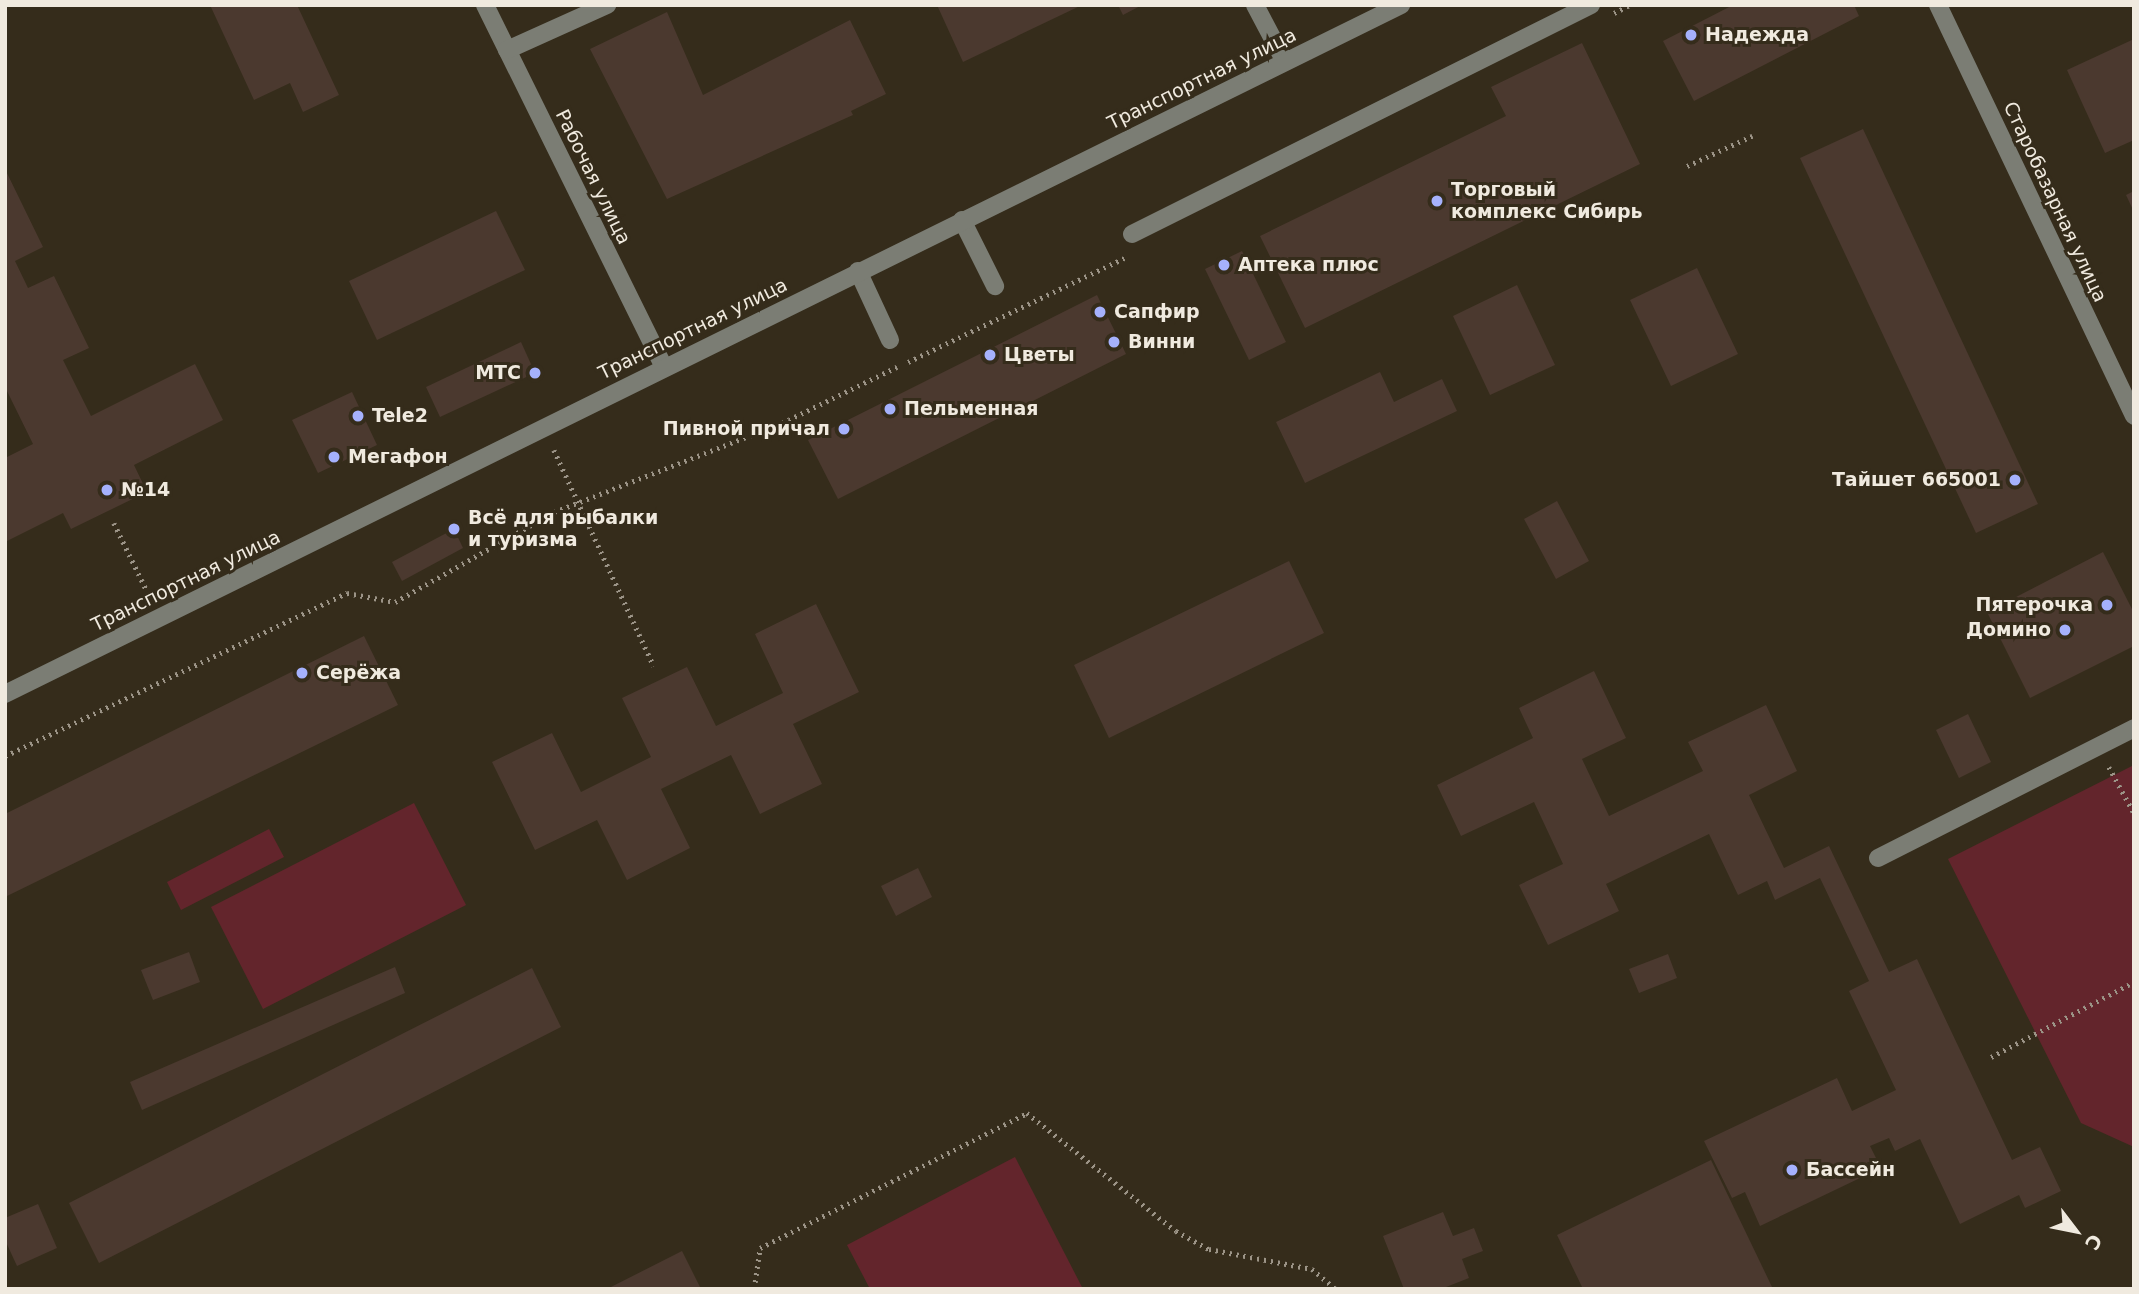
<!DOCTYPE html>
<meta charset="utf-8">
<style>
body{margin:0}
#map{position:relative;width:2139px;height:1294px;overflow:hidden;background:#352c1b;font-family:"DejaVu Sans",sans-serif}
div>[style]{position:absolute}
[style*='--x']{left:calc(var(--x)*1px);top:calc(var(--y)*1px);width:calc(var(--w)*1px);rotate:calc(var(--a)*1deg)}
.green>*{inset:0;background:#63252c}
.building>*{inset:0;background:#4b392f}
.path>*{height:4.5px;margin-top:-2.25px;transform-origin:0;background:repeating-linear-gradient(90deg,#9c9487 0 2px,transparent 0 7px)}
.minor>*{height:18px;margin:-9px;padding:0 9px;transform-origin:9px;border-radius:9px;background:#7b7d74}
.dots>*{width:19px;height:19px;translate:-50% -50%;box-sizing:border-box;border:4px solid #352c1b;border-radius:50%}
span{translate:-50% -50%;white-space:nowrap;text-align:center;line-height:1.15;-webkit-text-stroke:6px #352c1b;paint-order:stroke}
.poi-label{font-size:19px;color:#f0eadf;font-weight:700}
.left{translate:0 -50%;text-align:left}
.right{translate:-100% -50%;text-align:right}
.street-label{font-size:19px;color:#f0eadf}
.frame{position:absolute;inset:0;border:7px solid #f0eadf;pointer-events:none}
.north{position:absolute;left:2041px;top:1196px;width:70px;height:70px;-webkit-text-stroke:5px #352c1b;paint-order:stroke;rotate:122deg;font-size:19px;font-weight:700;line-height:28px;text-align:center;color:#f0eadf}
.north::after{content:'';display:block;margin:auto;width:24px;height:32px;background:#f0eadf;clip-path:polygon(50% 0,100% 100%,50% 72%,0 100%)}
</style>
<div id="map">
<div class="green">
<i style="clip-path:polygon(2134px 765px,2134px 1147px,2081px 1123px,1948px 859px)"></i>
<i style="clip-path:polygon(414px 803px,466px 905px,263px 1009px,211px 907px)"></i>
<i style="clip-path:polygon(269px 829px,284px 857px,181px 910px,167px 882px)"></i>
<i style="clip-path:polygon(1015px 1157px,1083px 1289px,870px 1289px,847px 1245px)"></i>
</div>
<div class="building">
<i style="clip-path:polygon(210px 5px,297px 5px,339px 95px,303px 112px,290px 83px,254px 100px)"></i>
<i style="clip-path:polygon(937px 5px,1082px 5px,963px 62px)"></i>
<i style="clip-path:polygon(1118px 5px,1142px 5px,1123px 15px)"></i>
<i style="clip-path:polygon(1733px 5px,1854px 5px,1859px 16px,1694px 101px,1663px 41px)"></i>
<i style="clip-path:polygon(667px 12px,703px 95px,850px 20px,886px 94px,851px 111px,853px 115px,667px 199px,590px 49px)"></i>
<i style="clip-path:polygon(2134px 39px,2134px 140px,2105px 153px,2067px 70px)"></i>
<i style="clip-path:polygon(1582px 43px,1640px 164px,1305px 328px,1260px 236px,1506px 116px,1491px 87px)"></i>
<i style="clip-path:polygon(1863px 129px,2038px 504px,1976px 533px,1800px 158px)"></i>
<i style="clip-path:polygon(5px 169px,43px 247px,15px 261px,28px 288px,54px 276px,89px 348px,63px 360px,91px 416px,195px 364px,223px 420px,134px 465px,147px 492px,71px 529px,63px 513px,5px 542px,5px 458px,33px 444px,5px 387px)"></i>
<i style="clip-path:polygon(2134px 191px,2134px 212px,2126px 195px)"></i>
<i style="clip-path:polygon(496px 211px,525px 270px,377px 340px,349px 281px)"></i>
<i style="clip-path:polygon(1242px 251px,1286px 342px,1249px 360px,1205px 269px)"></i>
<i style="clip-path:polygon(1697px 268px,1738px 354px,1671px 386px,1630px 300px)"></i>
<i style="clip-path:polygon(1517px 285px,1555px 365px,1490px 395px,1453px 316px)"></i>
<i style="clip-path:polygon(1097px 295px,1126px 354px,838px 499px,808px 440px)"></i>
<i style="clip-path:polygon(521px 342px,535px 373px,440px 417px,426px 387px)"></i>
<i style="clip-path:polygon(1380px 372px,1394px 402px,1442px 379px,1457px 411px,1305px 483px,1276px 422px)"></i>
<i style="clip-path:polygon(352px 392px,377px 445px,318px 473px,292px 420px)"></i>
<i style="clip-path:polygon(1557px 501px,1589px 561px,1556px 579px,1524px 519px)"></i>
<i style="clip-path:polygon(454px 529px,463px 548px,402px 581px,392px 562px)"></i>
<i style="clip-path:polygon(2103px 552px,2134px 613px,2134px 646px,2030px 698px,1987px 612px)"></i>
<i style="clip-path:polygon(1289px 561px,1324px 633px,1109px 738px,1074px 665px)"></i>
<i style="clip-path:polygon(816px 604px,859px 692px,793px 724px,822px 784px,760px 814px,731px 755px,661px 789px,690px 848px,627px 880px,597px 820px,535px 850px,492px 762px,552px 733px,581px 792px,651px 757px,622px 698px,687px 667px,716px 726px,783px 693px,755px 634px)"></i>
<i style="clip-path:polygon(364px 636px,398px 705px,5px 897px,5px 814px)"></i>
<i style="clip-path:polygon(1594px 671px,1626px 738px,1582px 759px,1609px 816px,1703px 771px,1688px 742px,1766px 705px,1797px 771px,1749px 795px,1784px 868px,1829px 846px,1889px 972px,1917px 959px,2012px 1160px,2040px 1147px,2061px 1191px,2025px 1208px,2019px 1195px,1960px 1224px,1920px 1139px,1895px 1151px,1889px 1138px,1870px 1146px,1881px 1168px,1760px 1226px,1745px 1192px,1732px 1198px,1704px 1141px,1837px 1078px,1852px 1111px,1896px 1090px,1849px 991px,1869px 981px,1820px 878px,1775px 900px,1767px 881px,1738px 895px,1709px 834px,1606px 884px,1619px 911px,1548px 945px,1519px 885px,1563px 864px,1534px 802px,1461px 836px,1437px 785px,1533px 738px,1519px 708px)"></i>
<i style="clip-path:polygon(1968px 714px,1991px 762px,1959px 778px,1936px 730px)"></i>
<i style="clip-path:polygon(918px 868px,932px 897px,896px 916px,881px 886px)"></i>
<i style="clip-path:polygon(189px 952px,200px 982px,153px 1000px,141px 970px)"></i>
<i style="clip-path:polygon(1668px 954px,1677px 978px,1639px 993px,1629px 969px)"></i>
<i style="clip-path:polygon(395px 967px,405px 993px,142px 1110px,130px 1082px)"></i>
<i style="clip-path:polygon(532px 968px,561px 1027px,99px 1263px,69px 1203px)"></i>
<i style="clip-path:polygon(1711px 1160px,1773px 1289px,1583px 1289px,1557px 1235px)"></i>
<i style="clip-path:polygon(38px 1204px,57px 1248px,17px 1266px,5px 1240px,5px 1218px)"></i>
<i style="clip-path:polygon(1443px 1212px,1453px 1236px,1474px 1228px,1483px 1251px,1462px 1259px,1469px 1278px,1441px 1289px,1404px 1289px,1383px 1236px)"></i>
<i style="clip-path:polygon(682px 1251px,701px 1289px,607px 1289px)"></i>
</div>
<div class="path">
<i style="--x:1614;--y:13;--w:18;--a:-27"></i>
<i style="--x:1687;--y:166;--w:72;--a:-24.8"></i>
<i style="--x:908;--y:362;--w:240;--a:-25.7"></i>
<i style="--x:554;--y:450;--w:238;--a:65.2"></i>
<i style="--x:114;--y:523;--w:80;--a:64.1"></i>
<i style="--x:5;--y:756;--w:379;--a:-25.5"></i>
<i style="--x:347;--y:593;--w:49;--a:10.6"></i>
<i style="--x:395;--y:602;--w:183;--a:-29.5"></i>
<i style="--x:554;--y:512;--w:245;--a:-21.3"></i>
<i style="--x:782;--y:423;--w:128;--a:-26"></i>
<i style="--x:2109;--y:767;--w:52;--a:61.5"></i>
<i style="--x:1991;--y:1057;--w:161;--a:-27.7"></i>
<i style="--x:754;--y:1289;--w:41;--a:-81.7"></i>
<i style="--x:760;--y:1248;--w:299;--a:-26.8"></i>
<i style="--x:1027;--y:1113;--w:190;--a:38.4"></i>
<i style="--x:1176;--y:1231;--w:38;--a:29"></i>
<i style="--x:1209;--y:1249;--w:105;--a:11"></i>
<i style="--x:1312;--y:1269;--w:31;--a:40"></i>
</div>
<div class="minor">
<i style="--x:485;--y:5;--w:404;--a:63.7"></i>
<i style="--x:1255;--y:5;--w:64;--a:62.2"></i>
<i style="--x:1938;--y:5;--w:455;--a:64.5"></i>
<i style="--x:507;--y:50;--w:110;--a:-24.2"></i>
<i style="--x:962;--y:220;--w:74;--a:63.4"></i>
<i style="--x:1132;--y:234;--w:513;--a:-26.52"></i>
<i style="--x:858;--y:271;--w:76;--a:65.1"></i>
<i style="--x:5;--y:694;--w:1557;--a:-26.27"></i>
<i style="--x:1878;--y:858;--w:287;--a:-26.9"></i>
</div>
<div class="dots">
<i style="left:1691px;top:35px;background:#a5b1fc"></i>
<i style="left:1437px;top:201px;background:#a5b1fc"></i>
<i style="left:1224px;top:265px;background:#a5b1fc"></i>
<i style="left:1100px;top:312px;background:#a5b1fc"></i>
<i style="left:1114px;top:342px;background:#a5b1fc"></i>
<i style="left:990px;top:355px;background:#a5b1fc"></i>
<i style="left:535px;top:373px;background:#a5b1fc"></i>
<i style="left:890px;top:409px;background:#a5b1fc"></i>
<i style="left:358px;top:416px;background:#a5b1fc"></i>
<i style="left:844px;top:429px;background:#a5b1fc"></i>
<i style="left:334px;top:457px;background:#a5b1fc"></i>
<i style="left:2015px;top:480px;background:#a5b1fc"></i>
<i style="left:107px;top:490px;background:#a5b1fc"></i>
<i style="left:454px;top:529px;background:#a5b1fc"></i>
<i style="left:2107px;top:605px;background:#a5b1fc"></i>
<i style="left:2065px;top:630px;background:#a5b1fc"></i>
<i style="left:302px;top:673px;background:#a5b1fc"></i>
<i style="left:1792px;top:1170px;background:#a5b1fc"></i>
</div>
<div class="poi-label">
<span class="left" style="left:1705px;top:35px">Надежда</span>
<span class="left" style="left:1451px;top:201px">Торговый<br>комплекс Сибирь</span>
<span class="left" style="left:1238px;top:265px">Аптека плюс</span>
<span class="left" style="left:1114px;top:312px">Сапфир</span>
<span class="left" style="left:1128px;top:342px">Винни</span>
<span class="left" style="left:1004px;top:355px">Цветы</span>
<span class="right" style="left:521px;top:373px">МТС</span>
<span class="left" style="left:904px;top:409px">Пельменная</span>
<span class="left" style="left:372px;top:416px">Tele2</span>
<span class="right" style="left:830px;top:429px">Пивной причал</span>
<span class="left" style="left:348px;top:457px">Мегафон</span>
<span class="right" style="left:2001px;top:480px">Тайшет 665001</span>
<span class="left" style="left:121px;top:490px">№14</span>
<span class="left" style="left:468px;top:529px">Всё для рыбалки<br>и туризма</span>
<span class="right" style="left:2093px;top:605px">Пятерочка</span>
<span class="right" style="left:2051px;top:630px">Домино</span>
<span class="left" style="left:316px;top:673px">Серёжа</span>
<span class="left" style="left:1806px;top:1170px">Бассейн</span>
</div>
<div class="street-label">
<span style="left:1202px;top:79px;rotate:-26deg">Транспортная улица</span>
<span style="left:593px;top:177px;rotate:64deg">Рабочая улица</span>
<span style="left:2055px;top:202px;rotate:65deg">Старобазарная улица</span>
<span style="left:693px;top:329px;rotate:-26deg">Транспортная улица</span>
<span style="left:186px;top:581px;rotate:-26deg">Транспортная улица</span>
</div>
<div class="frame"></div>
<div class="north">С</div>
</div>
